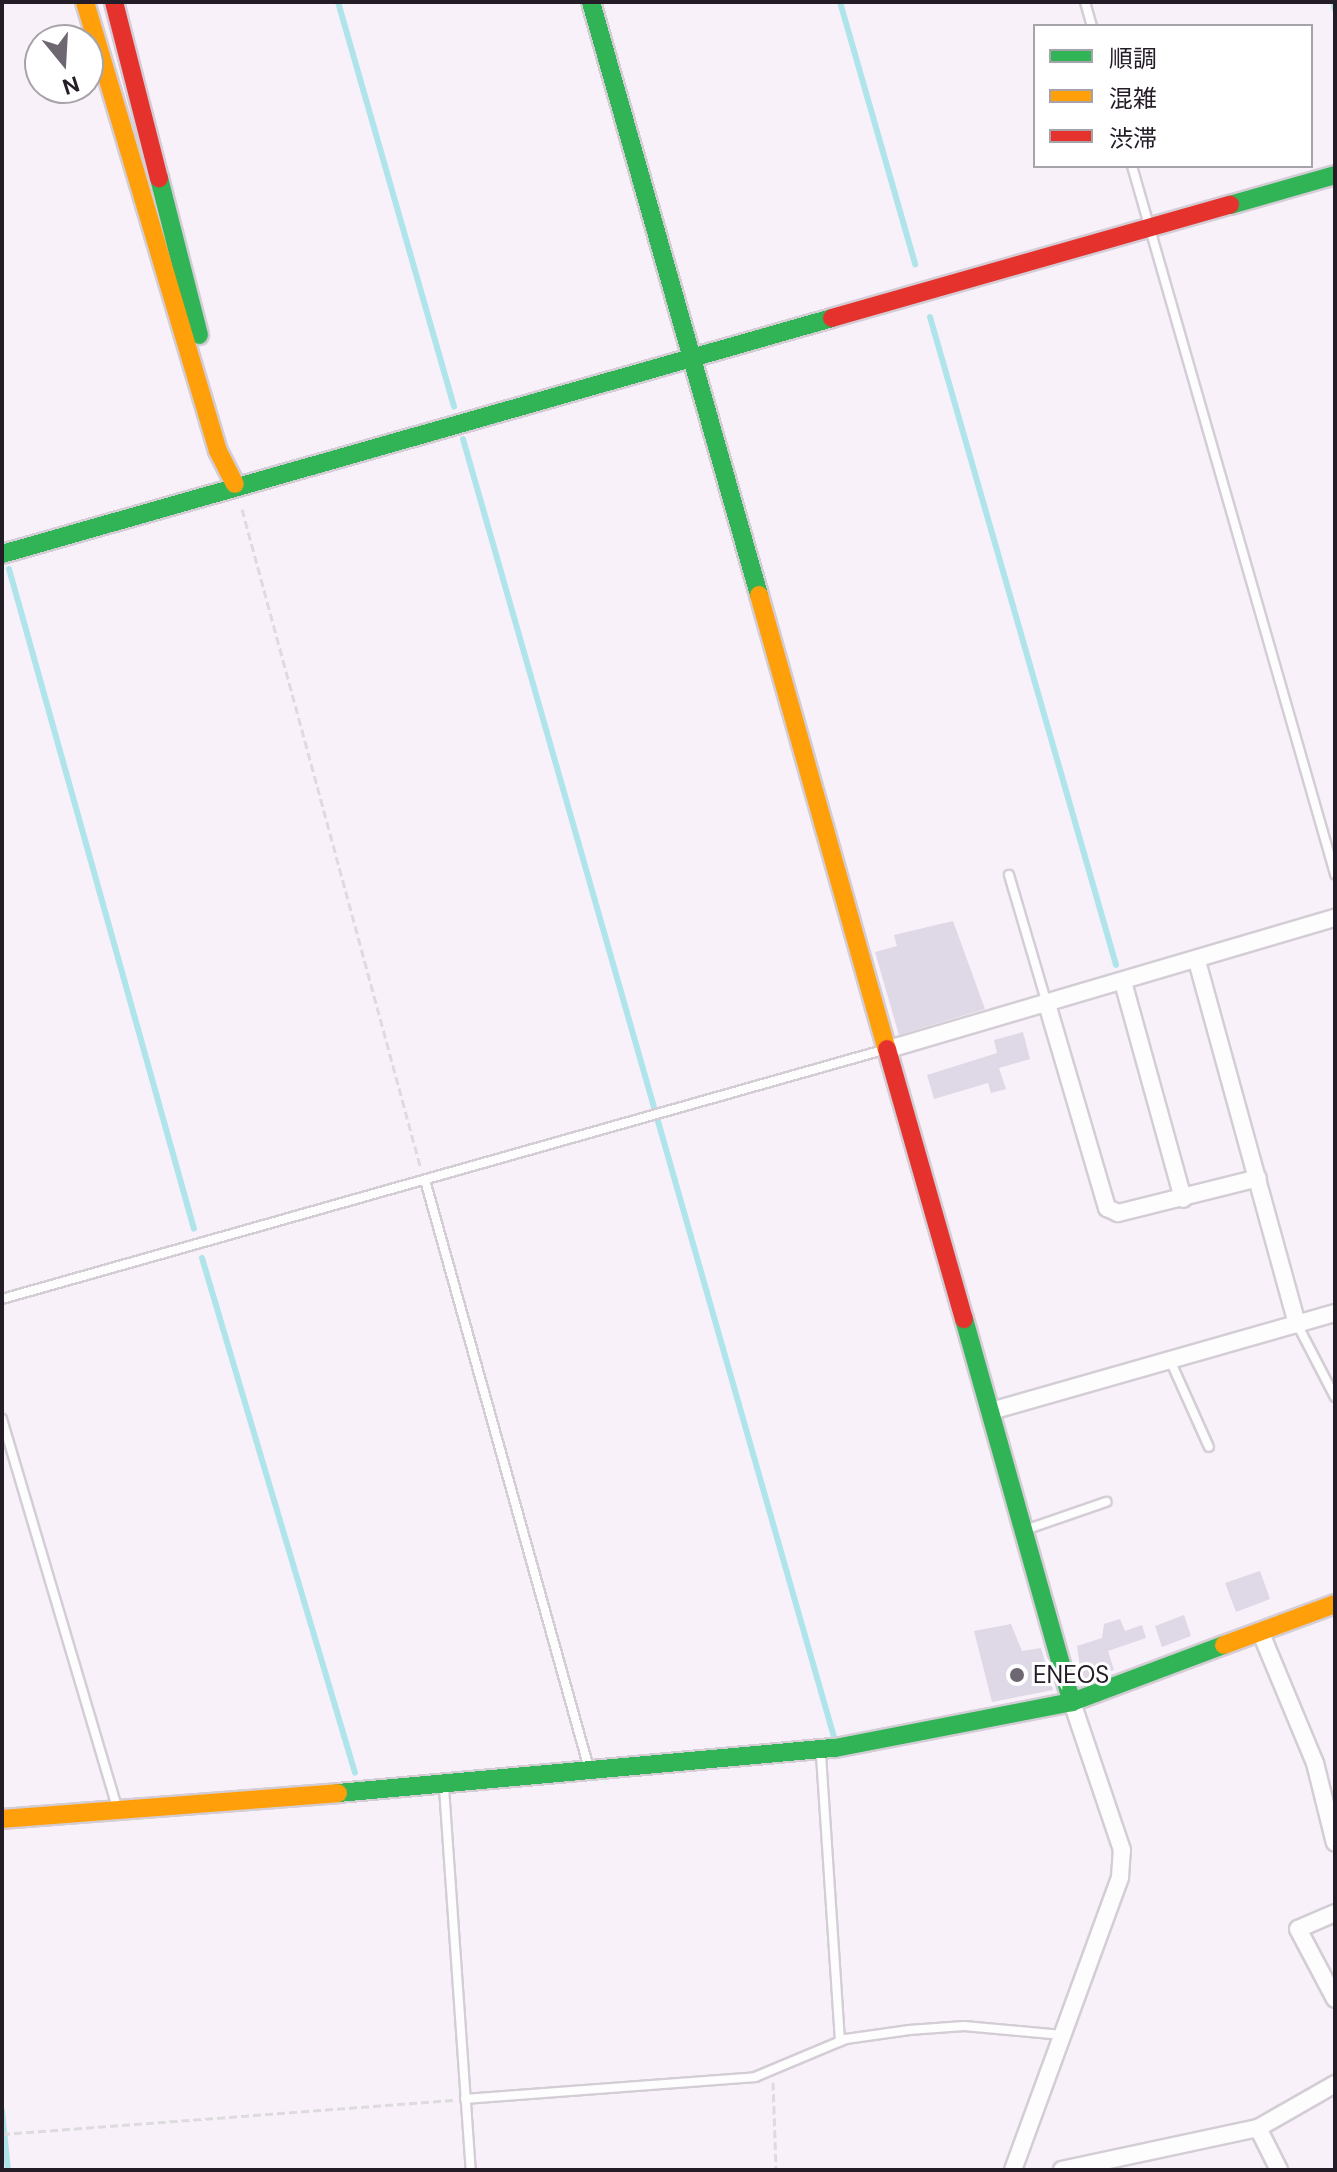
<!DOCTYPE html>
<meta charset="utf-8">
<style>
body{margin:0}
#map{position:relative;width:1337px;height:2172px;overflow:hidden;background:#f8f1fa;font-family:"DM Sans","Noto Sans JP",sans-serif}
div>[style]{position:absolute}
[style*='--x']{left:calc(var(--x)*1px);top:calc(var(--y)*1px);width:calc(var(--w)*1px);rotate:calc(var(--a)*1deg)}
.stream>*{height:6px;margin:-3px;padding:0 3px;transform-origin:3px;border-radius:3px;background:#b0e4eb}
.building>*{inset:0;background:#dfd8e6}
.path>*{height:3px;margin-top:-1.5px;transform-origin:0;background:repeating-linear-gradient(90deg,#dddbde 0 8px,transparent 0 12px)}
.roads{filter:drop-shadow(2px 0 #d4cdd6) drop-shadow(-2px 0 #d4cdd6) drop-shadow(0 2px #d4cdd6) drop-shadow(0 -2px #d4cdd6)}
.lane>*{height:8px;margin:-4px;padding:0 4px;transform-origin:4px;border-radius:4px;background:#fefdfe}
.street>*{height:16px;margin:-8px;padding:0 8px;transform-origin:8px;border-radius:8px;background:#fefdfe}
.fast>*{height:18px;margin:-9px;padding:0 9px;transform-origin:9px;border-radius:9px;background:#30b455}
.slow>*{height:18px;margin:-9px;padding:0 9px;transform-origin:9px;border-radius:9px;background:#ff9f0a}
.jam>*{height:18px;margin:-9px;padding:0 9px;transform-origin:9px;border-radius:9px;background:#e5322d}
.dots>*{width:22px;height:22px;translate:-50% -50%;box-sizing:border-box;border:4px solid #fff;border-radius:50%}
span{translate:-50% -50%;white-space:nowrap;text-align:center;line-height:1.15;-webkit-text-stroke:6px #fff;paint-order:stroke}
.poi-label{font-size:24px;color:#241c27}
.left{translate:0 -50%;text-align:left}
.frame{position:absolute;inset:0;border:4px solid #241c27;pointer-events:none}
.legend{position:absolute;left:1033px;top:24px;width:280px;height:144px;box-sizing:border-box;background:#fff;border:2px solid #a7a4a9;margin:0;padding:10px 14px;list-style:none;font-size:24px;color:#241c27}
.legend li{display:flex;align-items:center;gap:16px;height:40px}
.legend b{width:40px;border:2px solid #a7a4a9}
.north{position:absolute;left:24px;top:24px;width:80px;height:80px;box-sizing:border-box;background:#fff;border:2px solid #a7a4a9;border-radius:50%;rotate:162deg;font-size:22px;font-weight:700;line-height:32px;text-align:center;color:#241c27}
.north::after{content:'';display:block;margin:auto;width:28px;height:36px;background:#6e6771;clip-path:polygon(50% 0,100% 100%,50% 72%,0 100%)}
</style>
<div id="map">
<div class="stream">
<i style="--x:338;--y:2;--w:421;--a:74"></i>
<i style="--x:840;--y:2;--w:273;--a:74"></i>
<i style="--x:1333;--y:2;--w:8;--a:76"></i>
<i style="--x:930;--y:317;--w:674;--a:73.98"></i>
<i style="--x:463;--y:439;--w:1350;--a:74.05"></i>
<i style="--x:9;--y:569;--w:685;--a:74.34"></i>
<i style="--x:202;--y:1258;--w:537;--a:73.45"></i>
<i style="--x:2;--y:2111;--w:59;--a:84.2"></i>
</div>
<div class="building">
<i style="clip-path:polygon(953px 921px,985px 1009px,899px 1035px,875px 952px,897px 946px,894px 935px)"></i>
<i style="clip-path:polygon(1023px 1032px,1030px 1059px,999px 1068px,1006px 1089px,991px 1093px,988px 1083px,934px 1099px,927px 1075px,997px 1053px,994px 1040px)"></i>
<i style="clip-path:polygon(1260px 1571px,1270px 1599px,1236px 1612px,1225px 1583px)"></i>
<i style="clip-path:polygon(1184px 1615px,1191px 1636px,1162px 1647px,1155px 1626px)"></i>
<i style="clip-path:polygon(1120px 1619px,1125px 1631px,1142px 1625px,1146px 1638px,1108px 1651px,1114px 1670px,1082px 1681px,1077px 1646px,1102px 1638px,1104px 1624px)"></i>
<i style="clip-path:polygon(1011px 1624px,1022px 1651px,1041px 1648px,1053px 1690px,992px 1702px,974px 1631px)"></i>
</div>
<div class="path">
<i style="--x:242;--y:509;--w:684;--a:74.83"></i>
<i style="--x:773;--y:2082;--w:88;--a:88"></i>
<i style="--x:2;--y:2134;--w:452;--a:-4.3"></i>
</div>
<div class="roads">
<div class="lane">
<i style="--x:1085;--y:2;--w:25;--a:74"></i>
<i style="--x:1132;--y:166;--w:737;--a:74"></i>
<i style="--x:1009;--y:875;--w:134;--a:73.6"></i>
<i style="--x:425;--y:1180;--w:615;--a:74.43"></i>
<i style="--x:2;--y:1299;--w:916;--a:-15.78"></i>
<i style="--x:1297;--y:1324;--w:82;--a:62.5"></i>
<i style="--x:1170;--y:1360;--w:95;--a:65.9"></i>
<i style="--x:2;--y:1419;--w:404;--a:73.5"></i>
<i style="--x:1028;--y:1529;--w:83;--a:-19.1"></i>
<i style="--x:821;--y:1755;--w:287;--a:86.2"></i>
<i style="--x:444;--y:1788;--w:383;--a:86"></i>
<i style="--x:465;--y:2099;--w:291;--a:-4.3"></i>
<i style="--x:755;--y:2077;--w:99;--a:-22.7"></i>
<i style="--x:846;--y:2039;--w:64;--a:-8.1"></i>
<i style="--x:909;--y:2030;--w:55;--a:-4.2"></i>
<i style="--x:964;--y:2026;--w:99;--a:5.2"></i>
</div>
<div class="street">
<i style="--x:1197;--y:961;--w:377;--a:74.6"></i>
<i style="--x:1123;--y:982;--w:225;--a:74.5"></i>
<i style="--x:1047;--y:1004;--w:213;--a:73.6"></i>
<i style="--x:1107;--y:1208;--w:12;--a:24"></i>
<i style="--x:1118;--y:1213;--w:144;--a:-14"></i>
<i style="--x:889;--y:1049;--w:465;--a:-16.4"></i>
<i style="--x:991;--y:1411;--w:358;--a:-15.9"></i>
<i style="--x:1260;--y:1631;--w:143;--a:67.4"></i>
<i style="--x:1315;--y:1763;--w:82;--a:76"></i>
<i style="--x:1335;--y:1913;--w:40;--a:156.6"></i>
<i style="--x:1298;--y:1929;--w:79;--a:62.1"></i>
<i style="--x:1258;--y:2128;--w:47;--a:63.4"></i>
<i style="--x:1013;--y:2170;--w:312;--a:-69.9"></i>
<i style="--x:1120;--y:1877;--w:27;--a:-86"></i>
<i style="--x:1122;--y:1850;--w:156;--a:-108.7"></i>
<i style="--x:1062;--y:2170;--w:200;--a:-12.1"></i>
<i style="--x:1258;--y:2128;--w:89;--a:-29.7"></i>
</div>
<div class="fast">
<i style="--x:591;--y:2;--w:616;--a:74.18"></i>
<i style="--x:159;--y:178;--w:162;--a:75.7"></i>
<i style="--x:1230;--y:205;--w:109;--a:-15.9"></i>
<i style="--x:2;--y:554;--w:863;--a:-15.87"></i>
<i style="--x:964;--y:1319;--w:398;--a:74.3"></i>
<i style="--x:338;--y:1793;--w:499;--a:-5.2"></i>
<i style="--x:835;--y:1748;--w:241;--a:-11"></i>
<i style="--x:1072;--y:1702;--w:162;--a:-20.6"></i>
</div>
<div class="slow">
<i style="--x:85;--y:2;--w:468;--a:73.5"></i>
<i style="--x:218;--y:451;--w:37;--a:63"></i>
<i style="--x:759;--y:595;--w:472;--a:74.3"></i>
<i style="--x:1224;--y:1645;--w:118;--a:-20.3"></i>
<i style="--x:2;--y:1819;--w:337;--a:-4.4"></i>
</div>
<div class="jam">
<i style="--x:114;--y:2;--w:182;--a:75.7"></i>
<i style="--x:832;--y:318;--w:414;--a:-15.9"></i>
<i style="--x:887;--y:1049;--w:281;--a:74.1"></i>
</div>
</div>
<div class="dots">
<i style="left:1017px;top:1675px;background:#6e6771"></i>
</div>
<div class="poi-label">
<span class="left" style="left:1033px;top:1675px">ENEOS</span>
</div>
<div class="frame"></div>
<ul class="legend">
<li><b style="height:10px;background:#30b455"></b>順調</li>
<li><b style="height:10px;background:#ff9f0a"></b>混雑</li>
<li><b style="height:10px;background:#e5322d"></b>渋滞</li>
</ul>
<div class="north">N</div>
</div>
